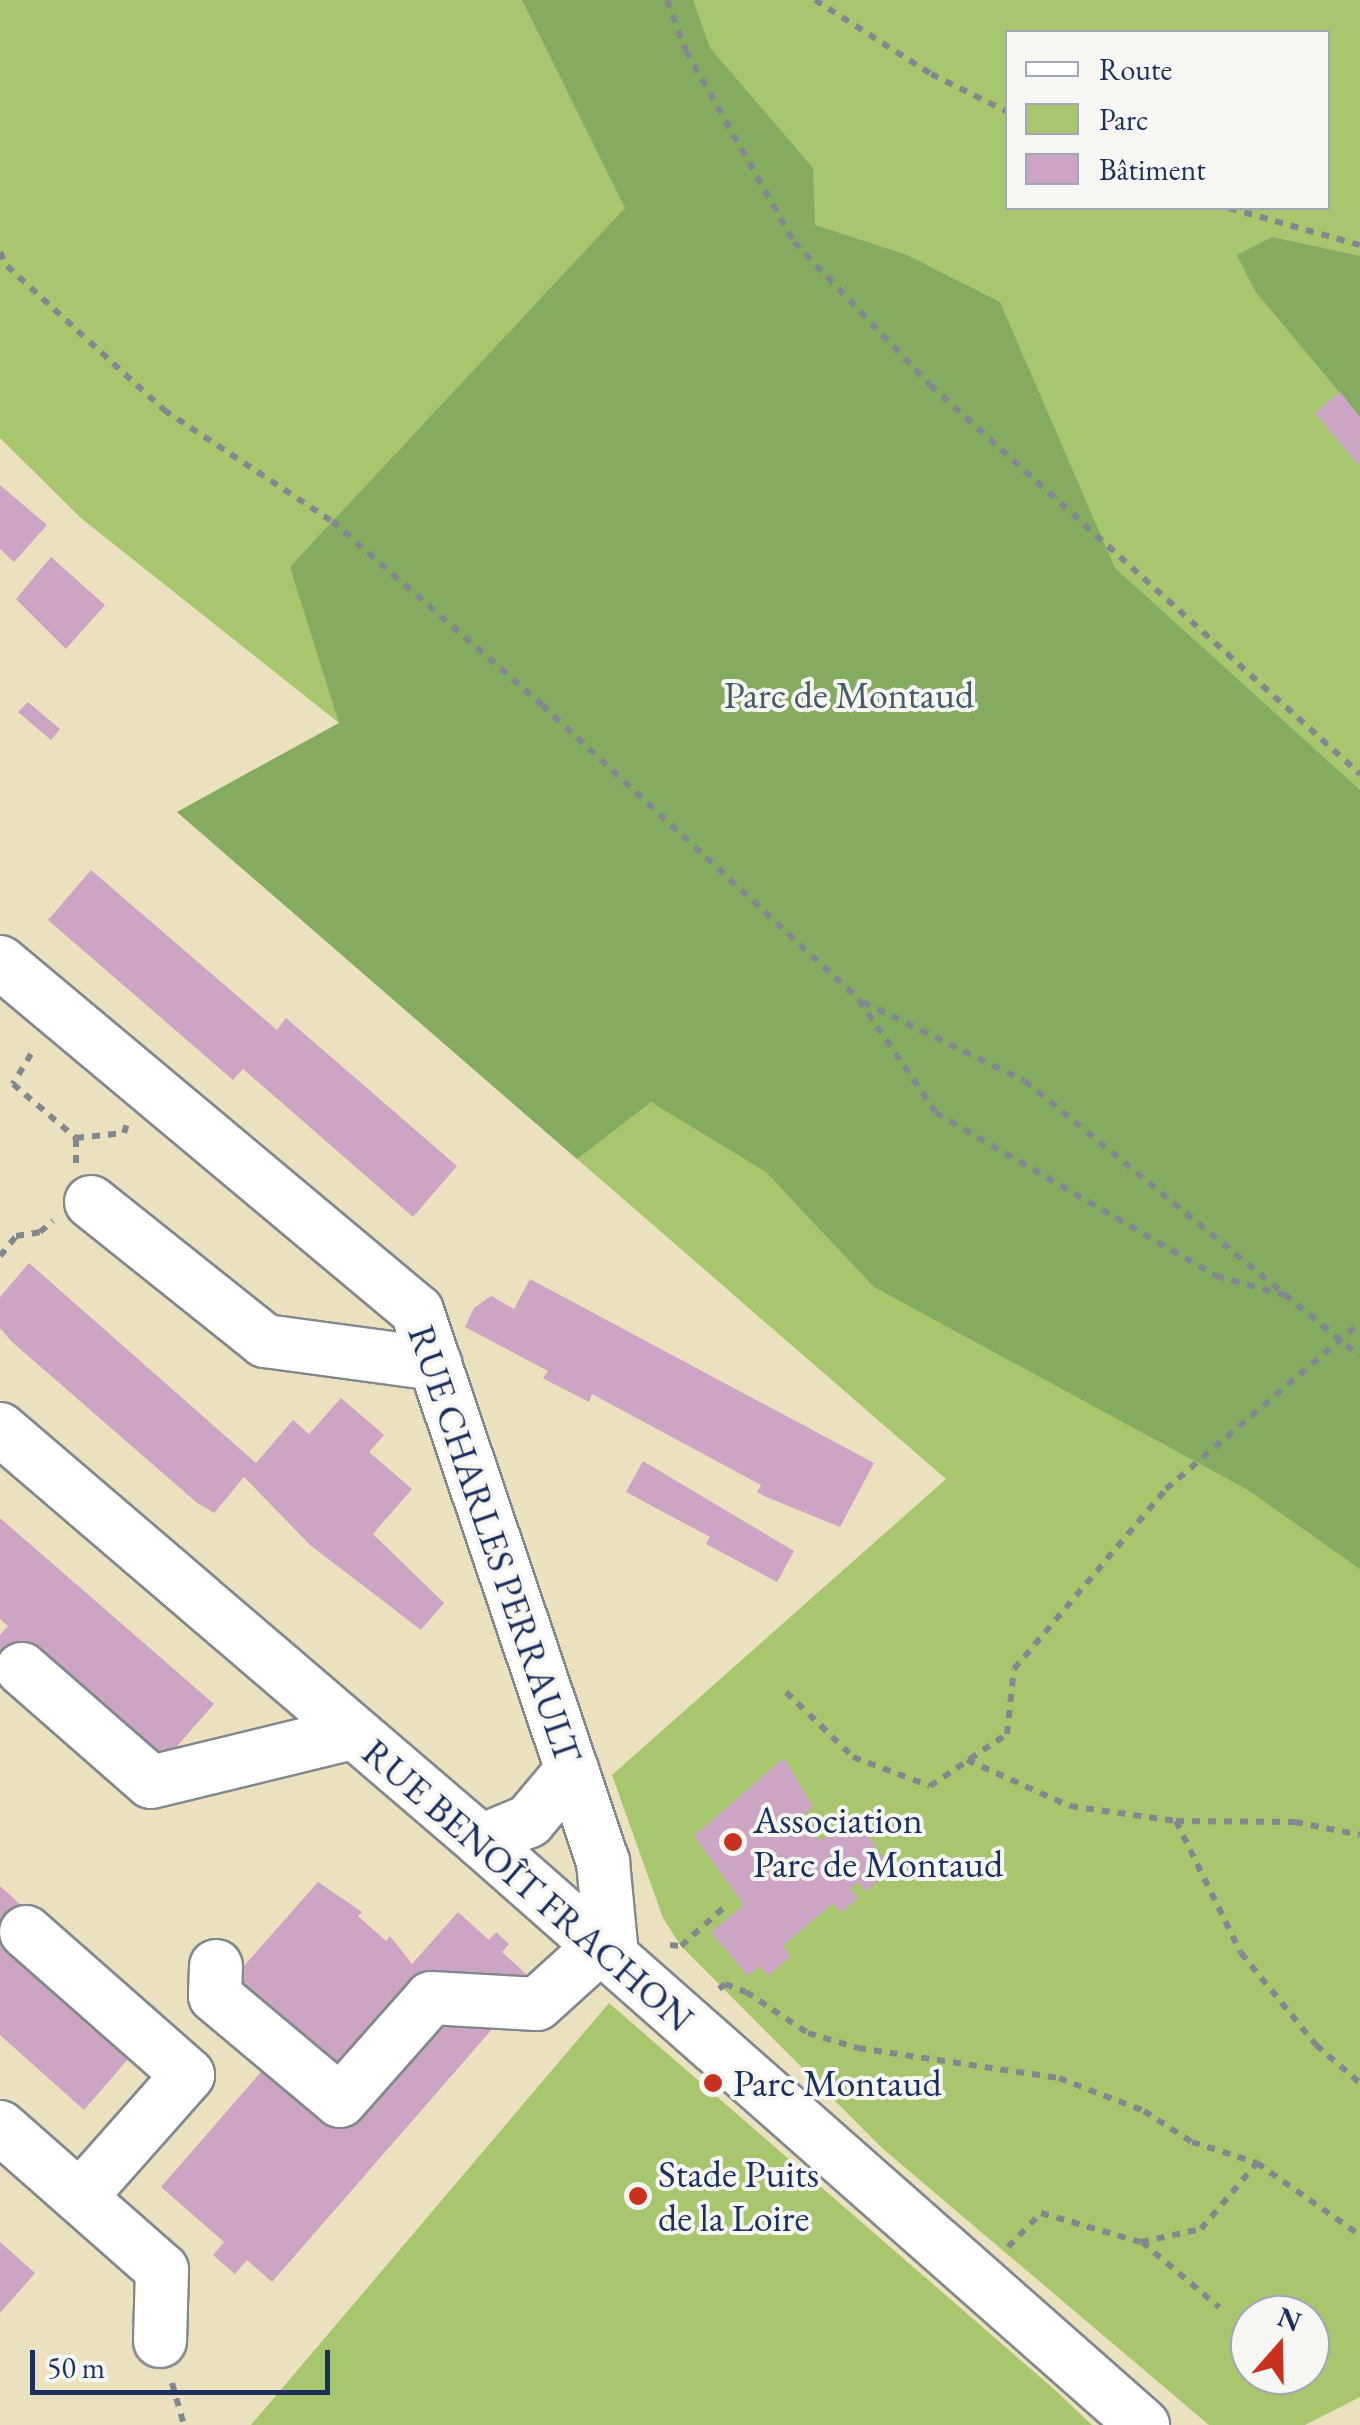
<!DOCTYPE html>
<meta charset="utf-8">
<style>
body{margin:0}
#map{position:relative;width:1360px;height:2425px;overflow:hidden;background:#ebe1bf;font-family:"EB Garamond",serif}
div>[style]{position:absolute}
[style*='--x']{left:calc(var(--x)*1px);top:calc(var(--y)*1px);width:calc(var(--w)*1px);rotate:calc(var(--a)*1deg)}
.green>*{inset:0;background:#a7c66e}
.forest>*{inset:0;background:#85ab61}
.building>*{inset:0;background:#cca4c4}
.path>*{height:6px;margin-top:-3px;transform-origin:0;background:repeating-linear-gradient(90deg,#83888e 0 8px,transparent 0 16px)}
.roads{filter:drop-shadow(2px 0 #83888e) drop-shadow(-2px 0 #83888e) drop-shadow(0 2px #83888e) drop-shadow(0 -2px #83888e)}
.minor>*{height:52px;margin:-26px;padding:0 26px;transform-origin:26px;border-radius:26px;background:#fff}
.dots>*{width:28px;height:28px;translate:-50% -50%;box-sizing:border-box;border:5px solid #f6f6f2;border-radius:50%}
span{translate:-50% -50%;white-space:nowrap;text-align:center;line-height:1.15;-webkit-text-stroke:8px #f6f6f2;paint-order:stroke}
.park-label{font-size:38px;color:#455c63}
.street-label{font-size:38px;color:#1b2f5e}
.poi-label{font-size:38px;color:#1b2f5e}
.left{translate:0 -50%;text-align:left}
.legend{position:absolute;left:1005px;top:30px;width:325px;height:180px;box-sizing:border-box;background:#f6f6f2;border:2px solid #9ea6b7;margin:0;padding:12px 18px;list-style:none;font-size:30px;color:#1b2f5e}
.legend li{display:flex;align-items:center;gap:20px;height:50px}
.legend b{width:50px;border:2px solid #9ea6b7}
.north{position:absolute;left:1230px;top:2295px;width:100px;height:100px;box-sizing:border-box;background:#f6f6f2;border:2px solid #9ea6b7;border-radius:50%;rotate:20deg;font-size:28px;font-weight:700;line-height:40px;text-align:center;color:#1b2f5e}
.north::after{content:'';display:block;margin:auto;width:35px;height:45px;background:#c8321e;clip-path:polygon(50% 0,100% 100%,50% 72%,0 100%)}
.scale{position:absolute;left:30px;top:2350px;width:300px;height:45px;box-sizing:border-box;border:5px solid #1b2f5e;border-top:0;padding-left:12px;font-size:30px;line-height:35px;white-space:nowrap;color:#1b2f5e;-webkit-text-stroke:8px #f6f6f2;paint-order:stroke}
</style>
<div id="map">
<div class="green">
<i style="clip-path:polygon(evenodd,0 0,1360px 0,1360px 2397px,1305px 2425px,1209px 2425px,882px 2148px,681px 1946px,663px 1918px,612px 1775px,946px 1479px,177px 812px,339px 723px,82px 519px,0 438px,0 0,1008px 32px,1328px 32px,1328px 208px,1008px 208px,1008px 32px,0 0,1250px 2315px,1310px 2315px,1310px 2375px,1250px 2375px,1250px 2315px)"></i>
<i style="clip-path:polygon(609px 2003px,1055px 2390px,1092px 2425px,251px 2425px)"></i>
</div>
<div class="forest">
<i style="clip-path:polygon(522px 0,693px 0,710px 48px,813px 168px,815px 225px,907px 255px,1000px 302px,1115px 568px,1360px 790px,1360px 1569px,1248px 1490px,874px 1287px,766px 1172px,651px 1102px,577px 1159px,177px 812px,339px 723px,290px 567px,625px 208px)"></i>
<i style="clip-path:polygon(1272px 237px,1360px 256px,1360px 417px,1255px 291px,1237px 255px)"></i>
</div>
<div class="building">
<i style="clip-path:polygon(1340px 392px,1360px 417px,1360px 467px,1315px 413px)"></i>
<i style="clip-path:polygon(0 485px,47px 525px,14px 562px,0 549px)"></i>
<i style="clip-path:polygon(51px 557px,105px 605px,66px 649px,16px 599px)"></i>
<i style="clip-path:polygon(28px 702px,60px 729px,51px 740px,18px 712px)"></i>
<i style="clip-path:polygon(91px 870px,277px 1030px,286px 1018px,457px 1166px,413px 1217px,243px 1069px,233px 1080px,48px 920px)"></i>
<i style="clip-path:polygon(29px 1263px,256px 1463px,293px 1420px,309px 1434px,341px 1398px,384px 1435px,369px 1452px,412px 1489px,373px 1534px,444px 1603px,421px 1630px,310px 1545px,244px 1477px,214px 1513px,196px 1502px,11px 1341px,0 1328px,0 1297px)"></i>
<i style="clip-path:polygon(530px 1279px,874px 1463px,840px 1527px,764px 1496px,757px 1492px,761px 1485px,592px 1394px,589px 1402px,550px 1382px,543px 1378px,548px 1371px,465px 1327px,474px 1308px,491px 1296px,514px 1309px)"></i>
<i style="clip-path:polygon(643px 1461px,794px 1551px,777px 1582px,706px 1544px,710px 1537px,626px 1492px)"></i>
<i style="clip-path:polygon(0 1518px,214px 1704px,163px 1762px,0 1676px,0 1635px,8px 1626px,0 1619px)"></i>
<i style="clip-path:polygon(784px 1758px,813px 1807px,800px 1818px,820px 1841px,841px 1823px,868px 1835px,891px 1870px,866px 1891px,858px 1882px,850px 1889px,858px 1898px,841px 1913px,833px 1903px,783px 1946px,791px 1956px,768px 1976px,760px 1966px,748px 1976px,711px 1932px,744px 1905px,694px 1836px)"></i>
<i style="clip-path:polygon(318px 1882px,362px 1912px,358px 1916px,386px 1941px,390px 1936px,412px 1964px,458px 1912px,489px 1940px,496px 1932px,509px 1944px,502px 1952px,534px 1981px,272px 2282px,247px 2260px,235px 2274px,213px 2255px,224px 2242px,161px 2187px,294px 2034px,291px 2023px,263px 2000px,259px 2004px,236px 1975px)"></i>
<i style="clip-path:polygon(0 1886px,22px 1906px,0 1931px)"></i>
<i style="clip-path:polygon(0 1934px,134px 2052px,84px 2110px,0 2035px)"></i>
<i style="clip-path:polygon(0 2242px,35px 2273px,0 2313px)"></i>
</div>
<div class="path">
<i style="--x:667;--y:0;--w:54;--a:69.6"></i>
<i style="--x:686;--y:51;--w:219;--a:60.5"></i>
<i style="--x:794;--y:242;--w:197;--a:46.4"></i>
<i style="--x:930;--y:385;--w:580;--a:42.13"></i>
<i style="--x:815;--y:0;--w:138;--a:32.5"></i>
<i style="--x:931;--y:74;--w:86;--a:26.3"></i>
<i style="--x:1229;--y:208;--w:136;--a:15.8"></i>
<i style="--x:0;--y:252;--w:16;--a:63"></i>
<i style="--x:7;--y:266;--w:213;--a:42.5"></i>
<i style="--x:164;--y:410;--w:201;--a:33.5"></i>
<i style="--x:332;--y:521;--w:279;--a:41.2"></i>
<i style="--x:542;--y:705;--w:433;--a:42.9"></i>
<i style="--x:859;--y:1000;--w:137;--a:55.7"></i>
<i style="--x:936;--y:1113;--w:324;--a:30.2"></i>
<i style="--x:1216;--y:1276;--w:80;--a:15.3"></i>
<i style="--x:863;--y:1002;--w:180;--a:26"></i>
<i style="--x:1025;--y:1081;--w:433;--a:39.4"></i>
<i style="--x:31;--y:1054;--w:35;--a:121"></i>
<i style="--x:13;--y:1084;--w:83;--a:40.6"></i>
<i style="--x:76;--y:1163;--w:25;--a:-90"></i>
<i style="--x:76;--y:1138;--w:48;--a:-5.9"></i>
<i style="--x:124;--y:1133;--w:9;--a:-72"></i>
<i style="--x:0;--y:1256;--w:26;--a:-51"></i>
<i style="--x:16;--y:1236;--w:24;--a:-9"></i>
<i style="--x:40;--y:1232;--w:17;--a:-40"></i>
<i style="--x:786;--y:1692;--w:93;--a:44.1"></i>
<i style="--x:853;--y:1757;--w:82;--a:20.6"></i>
<i style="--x:930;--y:1786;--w:93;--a:-34"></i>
<i style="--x:1007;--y:1734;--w:65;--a:-83.9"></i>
<i style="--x:1014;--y:1669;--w:236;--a:-49.8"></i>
<i style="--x:1166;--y:1489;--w:255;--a:-40.6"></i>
<i style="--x:967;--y:1760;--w:113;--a:24.1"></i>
<i style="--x:1070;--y:1806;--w:107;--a:8.1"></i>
<i style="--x:1176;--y:1821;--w:119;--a:0.5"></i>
<i style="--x:1295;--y:1822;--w:66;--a:11.3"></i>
<i style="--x:1176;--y:1821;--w:147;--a:63.8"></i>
<i style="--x:1241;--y:1953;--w:119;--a:50.8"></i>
<i style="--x:1316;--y:2045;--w:58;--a:40.8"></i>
<i style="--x:670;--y:1945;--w:11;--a:5"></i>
<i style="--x:681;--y:1946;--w:64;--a:-41.9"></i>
<i style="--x:719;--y:1989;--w:8;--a:-40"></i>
<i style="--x:725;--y:1984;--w:22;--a:21"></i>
<i style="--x:746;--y:1992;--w:74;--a:33.5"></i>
<i style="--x:808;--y:2033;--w:52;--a:16.7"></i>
<i style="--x:858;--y:2048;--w:203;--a:8.5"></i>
<i style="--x:1059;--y:2078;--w:91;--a:21.2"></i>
<i style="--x:1144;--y:2111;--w:57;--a:32.9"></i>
<i style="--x:1192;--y:2142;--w:68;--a:17.9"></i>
<i style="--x:1257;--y:2163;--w:126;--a:35"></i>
<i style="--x:1142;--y:2242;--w:101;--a:40.2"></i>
<i style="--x:1008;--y:2247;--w:47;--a:-45.9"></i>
<i style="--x:1041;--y:2213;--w:104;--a:16.2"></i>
<i style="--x:1141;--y:2242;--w:61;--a:-12.2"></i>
<i style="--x:1201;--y:2229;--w:87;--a:-49.7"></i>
<i style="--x:172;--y:2383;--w:44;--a:74.1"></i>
</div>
<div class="roads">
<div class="minor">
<i style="--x:0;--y:962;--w:544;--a:39.93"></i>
<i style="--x:417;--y:1311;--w:582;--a:71.35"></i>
<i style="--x:603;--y:1862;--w:94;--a:84.5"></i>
<i style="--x:91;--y:1202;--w:223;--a:38.6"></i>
<i style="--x:265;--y:1341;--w:172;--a:7.7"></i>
<i style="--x:0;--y:1429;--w:633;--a:40.58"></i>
<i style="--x:481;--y:1841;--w:883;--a:41.42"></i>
<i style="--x:22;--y:1669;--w:171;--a:41.2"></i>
<i style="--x:151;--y:1782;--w:207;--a:-13.7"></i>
<i style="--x:481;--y:1841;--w:52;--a:-22.6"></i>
<i style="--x:529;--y:1821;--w:67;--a:-49.9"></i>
<i style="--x:26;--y:1932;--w:216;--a:41.4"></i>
<i style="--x:188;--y:2075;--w:163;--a:131.5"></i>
<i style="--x:216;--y:1966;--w:30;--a:92"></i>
<i style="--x:215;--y:1996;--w:163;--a:40"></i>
<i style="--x:340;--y:2101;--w:137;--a:-48.5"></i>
<i style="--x:431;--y:1998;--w:106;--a:3.2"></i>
<i style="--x:537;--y:2004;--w:86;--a:-42.2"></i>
<i style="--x:0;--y:2127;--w:216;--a:41.4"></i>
<i style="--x:162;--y:2270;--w:71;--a:91.6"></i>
</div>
</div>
<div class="dots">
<i style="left:733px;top:1842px;background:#c8321e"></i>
<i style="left:713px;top:2083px;background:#c8321e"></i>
<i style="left:638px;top:2196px;background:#c8321e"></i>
</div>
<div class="park-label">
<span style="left:849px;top:695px">Parc de Montaud</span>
</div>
<div class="street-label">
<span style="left:495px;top:1544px;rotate:71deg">RUE CHARLES PERRAULT</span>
<span style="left:528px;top:1885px;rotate:41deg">RUE BENOÎT FRACHON</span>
</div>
<div class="poi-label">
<span class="left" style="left:753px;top:1842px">Association<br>Parc de Montaud</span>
<span class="left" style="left:733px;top:2083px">Parc Montaud</span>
<span class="left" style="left:658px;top:2196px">Stade Puits<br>de la Loire</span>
</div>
<ul class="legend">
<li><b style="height:12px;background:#fff"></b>Route</li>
<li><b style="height:28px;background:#a7c66e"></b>Parc</li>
<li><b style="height:28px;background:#cca4c4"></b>Bâtiment</li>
</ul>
<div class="north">N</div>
<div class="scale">50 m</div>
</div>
